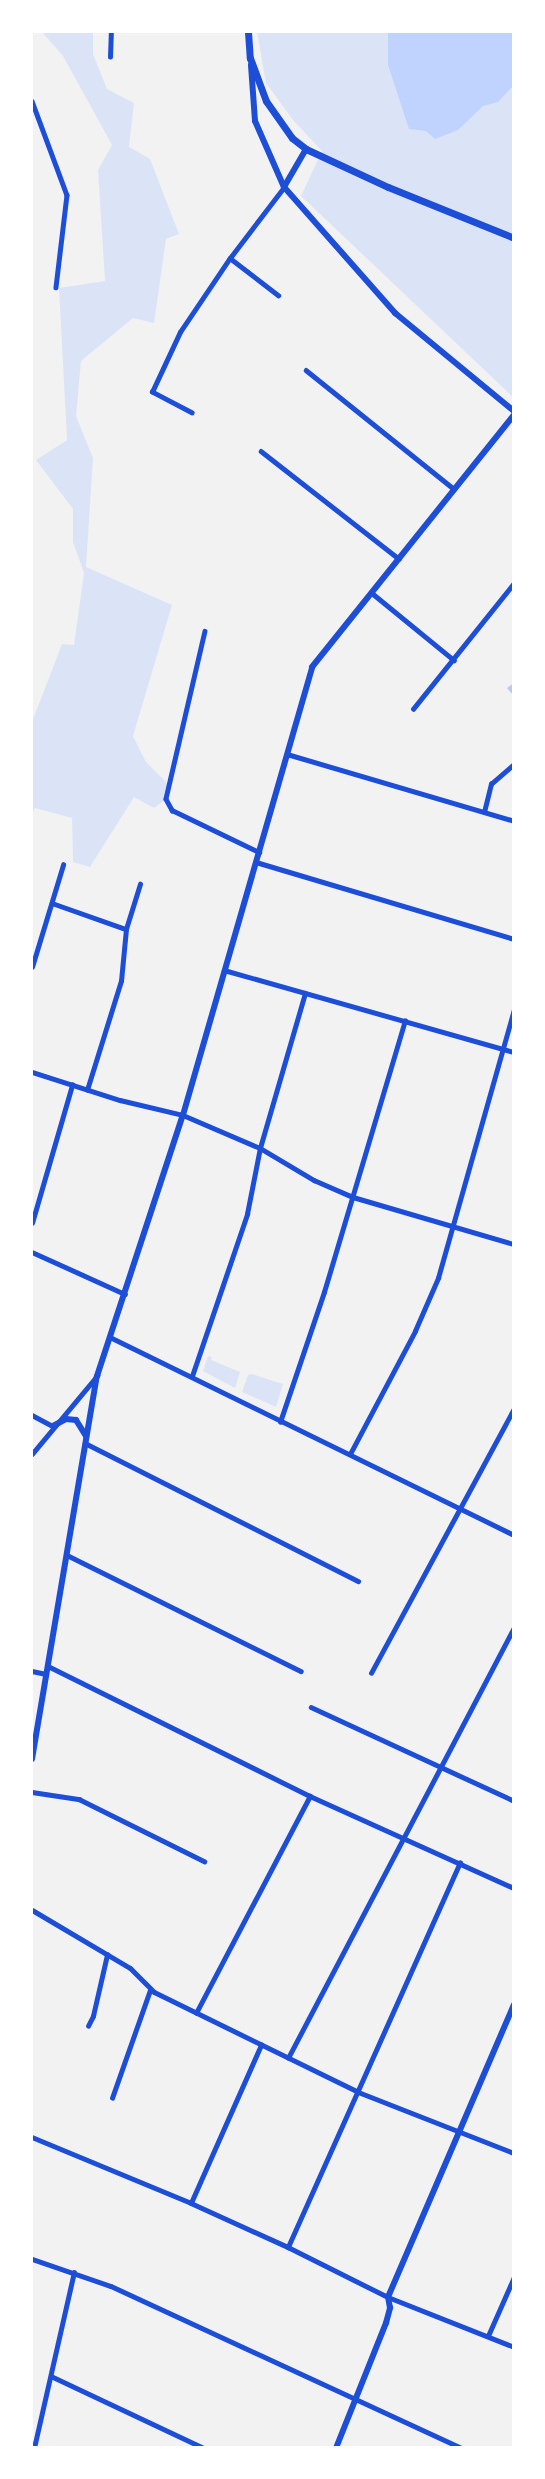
<!DOCTYPE html>
<style>
body{margin:0}
#map{position:relative;width:545px;height:2479px;overflow:hidden;background:#f2f2f2;font-family:"Playfair Display",serif}
div>[style]{position:absolute}
[style*='--x']{left:calc(var(--x)*1px);top:calc(var(--y)*1px);width:calc(var(--w)*1px);rotate:calc(var(--a)*1deg)}
.green>*{inset:0;background:#dbe4f7}
.water>*{inset:0;background:#bfd3fe}
.building>*{inset:0;background:#bdc9ec}
.minor>*{height:4.5px;margin:-2.25px;padding:0 2.25px;transform-origin:2.25px;border-radius:2.25px;background:#1d4ed8}
.tertiary>*{height:5px;margin:-2.5px;padding:0 2.5px;transform-origin:2.5px;border-radius:2.5px;background:#1d4ed8}
.secondary>*{height:6px;margin:-3px;padding:0 3px;transform-origin:3px;border-radius:3px;background:#1d4ed8}
.primary>*{height:7px;margin:-3.5px;padding:0 3.5px;transform-origin:3.5px;border-radius:3.5px;background:#1d4ed8}
span{translate:-50% -50%;white-space:nowrap;text-align:center;line-height:1.15;-webkit-text-stroke:6px #fff;paint-order:stroke}
.frame{position:absolute;inset:0;border:33px solid #fff;pointer-events:none}
</style>
<div id="map">
<div class="green">
<i style="clip-path:polygon(42px 32px,93px 32px,93px 54px,107px 89px,134px 103px,129px 147px,150px 159px,179px 234px,166px 239px,154px 323px,133px 318px,81px 361px,76px 416px,93px 458px,86px 567px,172px 605px,133px 736px,146px 762px,168px 784px,166px 799px,154px 808px,134px 797px,90px 867px,73px 862px,72px 818px,35px 808px,32px 814px,32px 722px,62px 644px,74px 645px,84px 573px,73px 542px,73px 509px,36px 460px,67px 440px,59px 288px,105px 281px,98px 170px,112px 145px,63px 56px)"></i>
<i style="clip-path:polygon(257px 32px,513px 32px,513px 397px,301px 196px,322px 151px,293px 120px,266px 83px)"></i>
<i style="clip-path:polygon(208px 1356px,212px 1357px,211px 1360px,240px 1372px,235px 1388px,203px 1371px)"></i>
<i style="clip-path:polygon(252px 1374px,283px 1384px,276px 1407px,242px 1392px,248px 1375px)"></i>
</div>
<div class="water">
<i style="clip-path:polygon(388px 32px,513px 32px,513px 86px,498px 102px,483px 106px,458px 130px,435px 139px,426px 131px,409px 129px,388px 65px)"></i>
</div>
<div class="building">
<i style="clip-path:polygon(514px 683px,514px 696px,507px 688px)"></i>
</div>
<div class="minor">
<i style="--x:110;--y:57;--w:25;--a:-88"></i>
<i style="--x:32;--y:101;--w:100;--a:69.6"></i>
<i style="--x:67;--y:195;--w:93;--a:96.8"></i>
<i style="--x:230;--y:258;--w:61;--a:37.6"></i>
<i style="--x:306;--y:370;--w:190;--a:38.8"></i>
<i style="--x:192;--y:413;--w:45;--a:-152.3"></i>
<i style="--x:152;--y:392;--w:66;--a:-65"></i>
<i style="--x:180;--y:332;--w:89;--a:-56"></i>
<i style="--x:230;--y:258;--w:89;--a:-52.7"></i>
<i style="--x:261;--y:451;--w:175;--a:38"></i>
<i style="--x:372;--y:593;--w:106;--a:39.3"></i>
<i style="--x:205;--y:631;--w:172;--a:103.1"></i>
<i style="--x:166;--y:799;--w:13;--a:61"></i>
<i style="--x:172;--y:810;--w:97;--a:25.8"></i>
<i style="--x:413;--y:709;--w:161;--a:-51.3"></i>
<i style="--x:287;--y:754;--w:237;--a:16.4"></i>
<i style="--x:484;--y:812;--w:29;--a:-76"></i>
<i style="--x:491;--y:784;--w:30;--a:-41"></i>
<i style="--x:256;--y:862;--w:269;--a:16.6"></i>
<i style="--x:52;--y:903;--w:78;--a:19.4"></i>
<i style="--x:32;--y:967;--w:107;--a:-73.1"></i>
<i style="--x:224;--y:970;--w:301;--a:15.8"></i>
<i style="--x:32;--y:1072;--w:92;--a:17.7"></i>
<i style="--x:120;--y:1100;--w:65;--a:13.4"></i>
<i style="--x:183;--y:1115;--w:84;--a:23.2"></i>
<i style="--x:260;--y:1148;--w:63;--a:30.7"></i>
<i style="--x:314;--y:1180;--w:43;--a:23.6"></i>
<i style="--x:353;--y:1197;--w:168;--a:16.3"></i>
<i style="--x:87;--y:1090;--w:114;--a:-72.7"></i>
<i style="--x:121;--y:981;--w:52;--a:-84.5"></i>
<i style="--x:126;--y:929;--w:47;--a:-72.7"></i>
<i style="--x:32;--y:1223;--w:144;--a:-73.8"></i>
<i style="--x:32;--y:1252;--w:102;--a:24.3"></i>
<i style="--x:110;--y:1337;--w:450;--a:26.1"></i>
<i style="--x:192;--y:1376;--w:171;--a:-71.2"></i>
<i style="--x:247;--y:1214;--w:67;--a:-78.9"></i>
<i style="--x:260;--y:1148;--w:161;--a:-73.8"></i>
<i style="--x:32;--y:1415;--w:24;--a:28"></i>
<i style="--x:280;--y:1422;--w:137;--a:-71.3"></i>
<i style="--x:324;--y:1292;--w:283;--a:-73.4"></i>
<i style="--x:85;--y:1443;--w:306;--a:26.8"></i>
<i style="--x:32;--y:1454;--w:102;--a:-50.2"></i>
<i style="--x:350;--y:1454;--w:139;--a:-62.1"></i>
<i style="--x:415;--y:1331;--w:58;--a:-66.5"></i>
<i style="--x:438;--y:1278;--w:279;--a:-74.2"></i>
<i style="--x:67;--y:1555;--w:261;--a:26.4"></i>
<i style="--x:48;--y:1666;--w:292;--a:26.4"></i>
<i style="--x:310;--y:1796;--w:224;--a:24.3"></i>
<i style="--x:32;--y:1671;--w:14;--a:12"></i>
<i style="--x:371;--y:1673;--w:301;--a:-61.6"></i>
<i style="--x:311;--y:1707;--w:224;--a:24.8"></i>
<i style="--x:32;--y:1792;--w:48;--a:8.5"></i>
<i style="--x:79;--y:1799;--w:140;--a:26.4"></i>
<i style="--x:196;--y:2013;--w:245;--a:-62.3"></i>
<i style="--x:88;--y:2026;--w:11;--a:-63"></i>
<i style="--x:93;--y:2016;--w:63;--a:-77.1"></i>
<i style="--x:288;--y:2058;--w:486;--a:-62.3"></i>
<i style="--x:112;--y:2098;--w:114;--a:-70.6"></i>
<i style="--x:32;--y:2137;--w:172;--a:22.5"></i>
<i style="--x:191;--y:2203;--w:107;--a:24.4"></i>
<i style="--x:288;--y:2247;--w:112;--a:26.6"></i>
<i style="--x:388;--y:2297;--w:136;--a:21.6"></i>
<i style="--x:191;--y:2203;--w:173;--a:-66.1"></i>
<i style="--x:288;--y:2247;--w:421;--a:-65.9"></i>
<i style="--x:32;--y:2259;--w:83;--a:18.9"></i>
<i style="--x:111;--y:2286;--w:387;--a:24.8"></i>
<i style="--x:488;--y:2336;--w:64;--a:-66.2"></i>
<i style="--x:51;--y:2376;--w:169;--a:25.2"></i>
<i style="--x:34;--y:2448;--w:180;--a:-77.2"></i>
</div>
<div class="tertiary">
<i style="--x:32;--y:1910;--w:114;--a:30.6"></i>
<i style="--x:130;--y:1968;--w:34;--a:45"></i>
<i style="--x:154;--y:1992;--w:227;--a:26.1"></i>
<i style="--x:358;--y:2092;--w:168;--a:21.4"></i>
</div>
<div class="secondary">
<i style="--x:251;--y:65;--w:56;--a:85.9"></i>
<i style="--x:255;--y:121;--w:72;--a:66.3"></i>
<i style="--x:284;--y:187;--w:168;--a:48.6"></i>
<i style="--x:395;--y:313;--w:154;--a:39.5"></i>
<i style="--x:284;--y:187;--w:44;--a:-59.9"></i>
<i style="--x:53;--y:1426;--w:15;--a:-28"></i>
<i style="--x:66;--y:1419;--w:10;--a:6"></i>
<i style="--x:76;--y:1420;--w:19;--a:58"></i>
<i style="--x:32;--y:1759;--w:388;--a:-80.4"></i>
<i style="--x:97;--y:1376;--w:275;--a:-71.8"></i>
<i style="--x:183;--y:1115;--w:466;--a:-73.9"></i>
<i style="--x:312;--y:667;--w:323;--a:-51.3"></i>
<i style="--x:336;--y:2448;--w:135;--a:-68.2"></i>
<i style="--x:386;--y:2323;--w:16;--a:-75"></i>
<i style="--x:390;--y:2308;--w:11;--a:-100"></i>
<i style="--x:388;--y:2297;--w:318;--a:-66.7"></i>
</div>
<div class="primary">
<i style="--x:248;--y:32;--w:26;--a:86"></i>
<i style="--x:250;--y:58;--w:46;--a:69.6"></i>
<i style="--x:266;--y:101;--w:45;--a:54.9"></i>
<i style="--x:292;--y:138;--w:18;--a:38"></i>
<i style="--x:306;--y:149;--w:90;--a:24.9"></i>
<i style="--x:388;--y:187;--w:136;--a:22"></i>
</div>
<div class="frame"></div>
</div>
